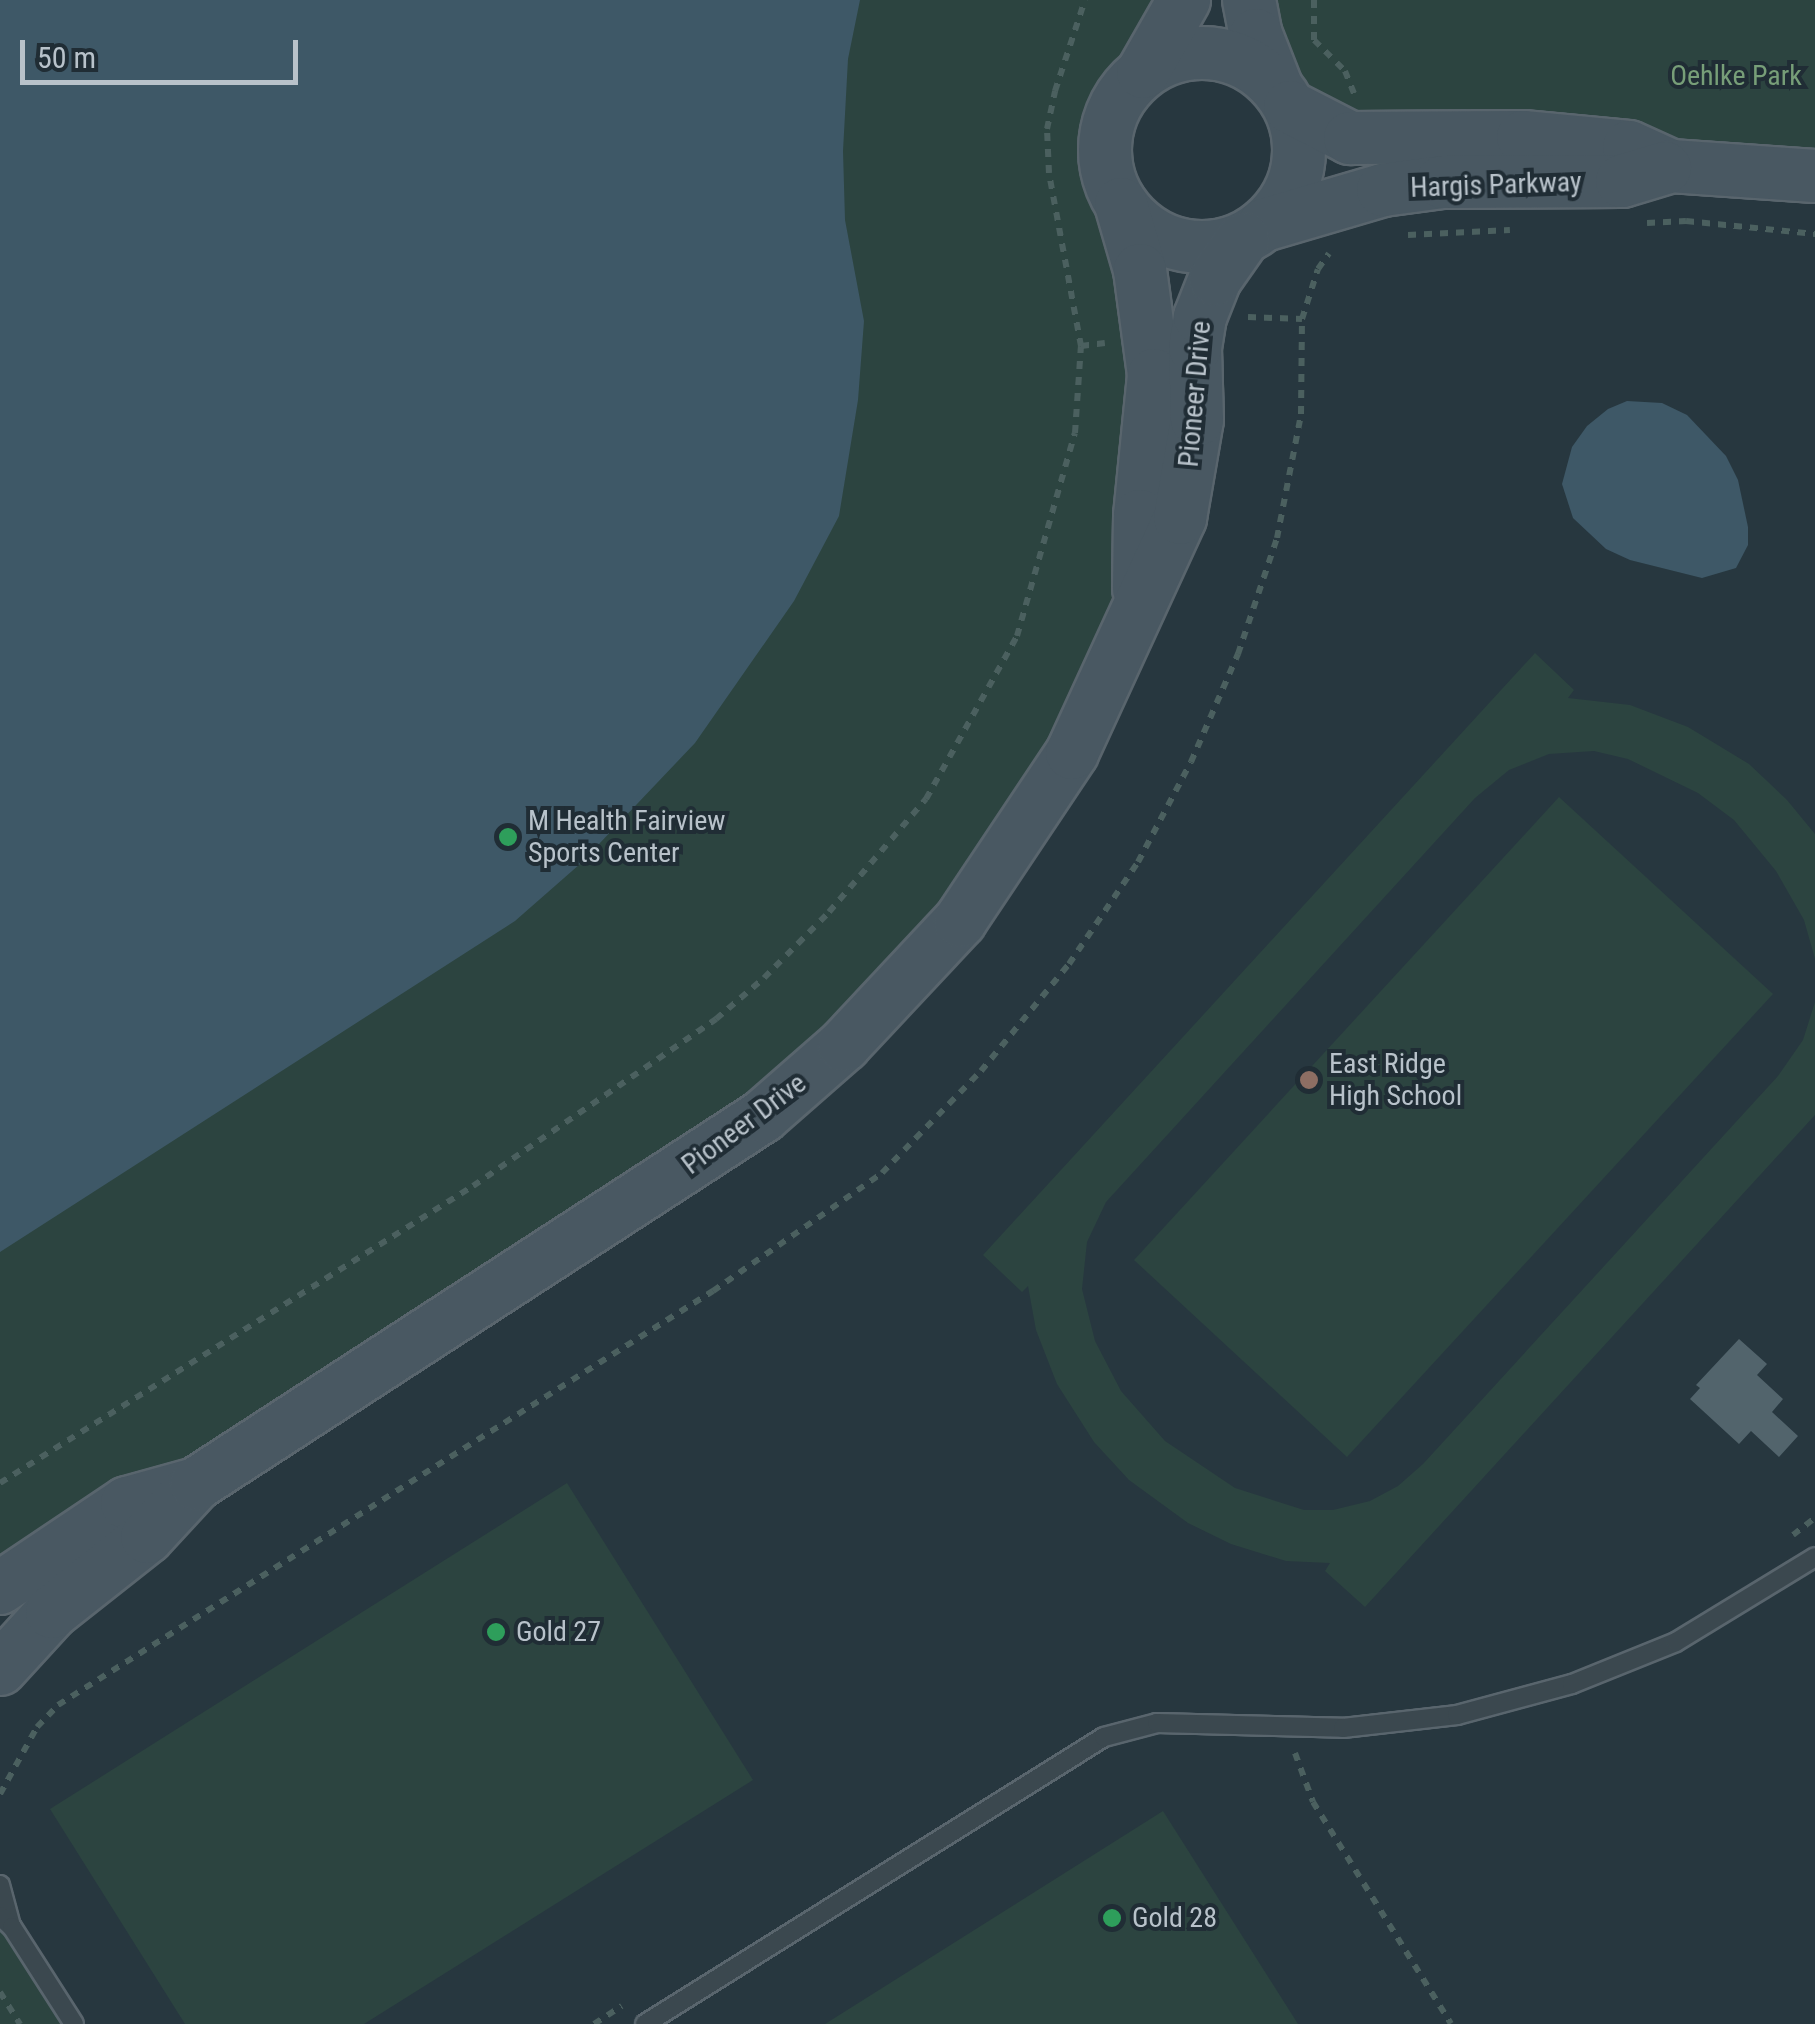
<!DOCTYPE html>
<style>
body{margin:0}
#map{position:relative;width:1815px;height:2024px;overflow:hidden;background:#27373f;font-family:"Roboto Condensed",sans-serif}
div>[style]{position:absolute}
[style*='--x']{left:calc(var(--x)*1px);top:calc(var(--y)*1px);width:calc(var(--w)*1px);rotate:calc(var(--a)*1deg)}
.green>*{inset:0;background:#2c4440}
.water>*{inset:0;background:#3e5867}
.building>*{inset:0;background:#52646c}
.path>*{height:6px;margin-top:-3px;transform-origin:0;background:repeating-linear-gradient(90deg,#4b605f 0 8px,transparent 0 16px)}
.roads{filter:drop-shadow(2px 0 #59656d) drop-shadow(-2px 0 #59656d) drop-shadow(0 2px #59656d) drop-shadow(0 -2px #59656d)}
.lane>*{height:18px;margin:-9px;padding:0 9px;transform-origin:9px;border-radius:9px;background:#3b484f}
.secondary>*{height:52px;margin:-26px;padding:0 26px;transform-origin:26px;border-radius:26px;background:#495862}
.secondary>.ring{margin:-26px;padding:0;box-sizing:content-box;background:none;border:52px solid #495862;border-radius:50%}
.dots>*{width:28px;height:28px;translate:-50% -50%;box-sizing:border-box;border:5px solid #202d35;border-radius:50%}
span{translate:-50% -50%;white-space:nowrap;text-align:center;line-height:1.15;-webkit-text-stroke:8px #202d35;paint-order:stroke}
.park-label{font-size:28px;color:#779e78}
.street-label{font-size:28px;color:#b8c2ca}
.poi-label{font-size:28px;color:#b8c2ca}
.left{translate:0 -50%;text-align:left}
.scale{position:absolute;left:20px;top:40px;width:278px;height:45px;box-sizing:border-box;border:5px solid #b8c2ca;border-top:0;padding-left:12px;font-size:30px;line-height:35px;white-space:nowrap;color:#b8c2ca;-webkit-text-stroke:8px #202d35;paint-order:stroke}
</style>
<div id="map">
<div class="green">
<i style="clip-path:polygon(0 0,1184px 0,1118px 100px,1106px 135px,1140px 516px,1072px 753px,844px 1045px,0 1588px)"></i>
<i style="clip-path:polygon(1267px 0,1815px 0,1815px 157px,1460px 129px,1325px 107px,1293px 76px)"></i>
<i style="clip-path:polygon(1535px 653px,1574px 690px,1568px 698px,1630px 705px,1688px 727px,1749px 764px,1787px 800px,1815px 834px,1815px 959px,1804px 920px,1776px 871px,1734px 820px,1698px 793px,1628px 759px,1594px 751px,1549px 754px,1509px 770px,1475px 798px,1106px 1202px,1087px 1242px,1082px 1289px,1095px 1341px,1121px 1391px,1165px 1441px,1235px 1488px,1304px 1510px,1333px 1510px,1370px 1501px,1398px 1486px,1423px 1464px,1778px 1076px,1803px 1040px,1815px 1002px,1815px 1115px,1365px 1607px,1325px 1571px,1330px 1563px,1286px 1561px,1231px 1544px,1188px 1523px,1129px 1480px,1094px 1442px,1057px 1384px,1036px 1330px,1028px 1286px,1022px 1292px,983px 1255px)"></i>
<i style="clip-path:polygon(1559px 797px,1773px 994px,1347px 1457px,1134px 1260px)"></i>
<i style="clip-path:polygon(567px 1483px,753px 1780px,364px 2024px,185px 2024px,50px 1809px)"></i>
<i style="clip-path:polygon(1163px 1811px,1298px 2024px,825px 2024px)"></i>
<i style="clip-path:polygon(0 1916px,74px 2024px,0 2024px)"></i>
</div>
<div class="water">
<i style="clip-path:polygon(0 0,860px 0,848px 59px,843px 151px,845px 220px,864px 321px,858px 400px,839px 516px,794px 601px,695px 743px,580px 864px,515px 921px,0 1252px)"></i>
<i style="clip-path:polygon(1627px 401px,1662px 403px,1687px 415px,1726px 456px,1738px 480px,1748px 527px,1748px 545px,1736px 568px,1702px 578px,1630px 560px,1606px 549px,1573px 518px,1562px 484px,1572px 447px,1587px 426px,1608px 409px)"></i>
</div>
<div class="building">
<i style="clip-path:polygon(1739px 1339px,1767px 1364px,1757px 1375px,1783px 1399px,1772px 1412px,1798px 1436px,1779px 1457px,1751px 1431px,1739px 1444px,1690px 1399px,1700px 1388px,1696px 1385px)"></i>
</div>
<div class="path">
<i style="--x:1314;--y:0;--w:40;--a:90"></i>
<i style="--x:1314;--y:40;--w:44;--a:45"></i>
<i style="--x:1345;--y:71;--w:24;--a:68"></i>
<i style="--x:1647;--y:223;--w:39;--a:-3"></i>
<i style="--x:1686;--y:221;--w:130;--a:5.8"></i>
<i style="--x:1408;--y:235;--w:102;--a:-2.8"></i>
<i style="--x:1248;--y:317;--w:54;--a:2.1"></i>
<i style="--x:1081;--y:346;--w:24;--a:-7"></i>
<i style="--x:0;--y:1483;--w:559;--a:-32.12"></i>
<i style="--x:473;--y:1186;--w:295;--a:-34.5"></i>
<i style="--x:716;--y:1019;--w:63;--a:-40.5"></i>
<i style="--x:764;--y:978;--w:93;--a:-45.4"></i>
<i style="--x:829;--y:912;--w:149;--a:-49.4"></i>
<i style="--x:926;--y:799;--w:187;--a:-60.8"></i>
<i style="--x:1017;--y:636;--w:211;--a:-74.1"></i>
<i style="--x:1075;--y:433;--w:87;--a:-86.1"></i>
<i style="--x:1081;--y:346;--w:176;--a:-100.5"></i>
<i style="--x:1049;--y:173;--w:44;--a:-92.6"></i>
<i style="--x:1047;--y:129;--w:39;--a:-78"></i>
<i style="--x:1055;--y:91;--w:96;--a:-71.8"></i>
<i style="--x:1793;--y:1535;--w:28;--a:-38"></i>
<i style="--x:1295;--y:1753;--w:52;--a:69.8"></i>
<i style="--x:1313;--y:1802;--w:261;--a:58.1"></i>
<i style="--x:0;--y:1794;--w:77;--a:-61.1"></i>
<i style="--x:37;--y:1727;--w:30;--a:-46"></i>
<i style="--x:58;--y:1705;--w:775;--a:-32.3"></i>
<i style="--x:713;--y:1291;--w:206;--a:-34.9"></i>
<i style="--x:882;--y:1173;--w:142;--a:-45.9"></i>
<i style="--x:981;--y:1071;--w:139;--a:-50.6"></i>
<i style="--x:1069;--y:964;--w:123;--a:-55.9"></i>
<i style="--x:1138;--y:862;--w:113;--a:-62.1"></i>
<i style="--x:1191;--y:762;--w:118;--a:-66.5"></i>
<i style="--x:1238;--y:654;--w:122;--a:-71.4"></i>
<i style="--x:1277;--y:538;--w:126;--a:-79"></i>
<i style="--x:1301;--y:414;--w:95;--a:-89.4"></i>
<i style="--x:1302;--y:319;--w:52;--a:-72.3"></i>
<i style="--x:1318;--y:269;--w:19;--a:-55"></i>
<i style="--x:0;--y:1992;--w:38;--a:58"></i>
<i style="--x:594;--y:2024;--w:33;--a:-33"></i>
</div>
<div class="roads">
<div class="lane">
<i style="--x:0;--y:1885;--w:42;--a:75"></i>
<i style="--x:0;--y:1916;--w:16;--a:43"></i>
<i style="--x:12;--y:1927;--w:115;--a:57.4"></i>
<i style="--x:645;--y:2024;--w:541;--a:-32.02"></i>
<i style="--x:1104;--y:1737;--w:55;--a:-14.8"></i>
<i style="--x:1157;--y:1723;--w:186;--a:1.5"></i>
<i style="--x:1343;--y:1728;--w:115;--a:-6.5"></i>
<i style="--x:1457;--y:1715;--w:119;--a:-15.1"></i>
<i style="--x:1572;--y:1684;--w:112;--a:-22"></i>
<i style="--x:1676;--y:1642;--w:163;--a:-31.4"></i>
</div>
<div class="secondary">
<i style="--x:1249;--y:0;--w:36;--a:79"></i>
<i style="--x:1256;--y:35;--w:55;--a:68.6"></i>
<i class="ring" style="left:1105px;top:53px;width:142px;height:142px"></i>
<i style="--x:1143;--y:72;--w:83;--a:-60.3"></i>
<i style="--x:1290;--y:107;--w:68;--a:27.3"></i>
<i style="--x:1350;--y:138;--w:173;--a:-0.3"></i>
<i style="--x:1523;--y:137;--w:106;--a:5.4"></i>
<i style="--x:1629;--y:147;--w:46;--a:24.3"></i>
<i style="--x:1671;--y:166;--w:144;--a:4"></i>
<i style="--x:1121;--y:204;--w:69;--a:73.9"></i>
<i style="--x:1140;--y:270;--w:106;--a:82.4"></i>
<i style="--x:1154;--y:375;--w:142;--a:95.7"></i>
<i style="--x:1140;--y:516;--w:73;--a:90.8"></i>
<i style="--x:1264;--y:225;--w:124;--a:-16.4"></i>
<i style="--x:1383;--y:190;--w:60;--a:-7.7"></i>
<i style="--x:1442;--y:182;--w:180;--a:-0.3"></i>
<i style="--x:1622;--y:181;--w:45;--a:-16.8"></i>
<i style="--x:0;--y:1588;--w:153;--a:-33.8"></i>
<i style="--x:127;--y:1503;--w:72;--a:-15.4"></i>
<i style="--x:0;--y:1669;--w:77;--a:-47.6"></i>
<i style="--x:52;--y:1612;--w:121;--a:-38.3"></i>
<i style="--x:147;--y:1537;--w:72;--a:-47.2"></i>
<i style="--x:196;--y:1484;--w:676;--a:-32.98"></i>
<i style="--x:763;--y:1116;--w:108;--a:-41.2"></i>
<i style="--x:844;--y:1045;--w:170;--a:-46.9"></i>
<i style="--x:960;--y:921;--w:202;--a:-56.3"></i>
<i style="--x:1072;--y:753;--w:259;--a:-65.3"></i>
<i style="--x:1180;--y:518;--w:99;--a:-80.2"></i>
<i style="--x:1197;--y:420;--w:72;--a:-91.6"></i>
<i style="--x:1195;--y:348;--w:31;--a:-81"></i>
<i style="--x:1200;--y:317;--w:41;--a:-68.5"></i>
<i style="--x:1215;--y:279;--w:49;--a:-55"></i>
</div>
</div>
<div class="dots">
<i style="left:508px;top:837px;background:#2e9e5b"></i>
<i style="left:1309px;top:1080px;background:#8d6e63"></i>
<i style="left:496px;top:1632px;background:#2e9e5b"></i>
<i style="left:1112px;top:1918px;background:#2e9e5b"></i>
</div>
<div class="park-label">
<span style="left:1736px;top:76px">Oehlke Park</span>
</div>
<div class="street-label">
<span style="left:1496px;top:185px;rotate:-2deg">Hargis Parkway</span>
<span style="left:1195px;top:394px;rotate:-85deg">Pioneer Drive</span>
<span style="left:744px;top:1124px;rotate:-37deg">Pioneer Drive</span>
</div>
<div class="poi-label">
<span class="left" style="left:528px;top:837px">M Health Fairview<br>Sports Center</span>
<span class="left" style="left:1329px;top:1080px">East Ridge<br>High School</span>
<span class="left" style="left:516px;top:1632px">Gold 27</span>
<span class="left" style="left:1132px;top:1918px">Gold 28</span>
</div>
<div class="scale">50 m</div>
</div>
